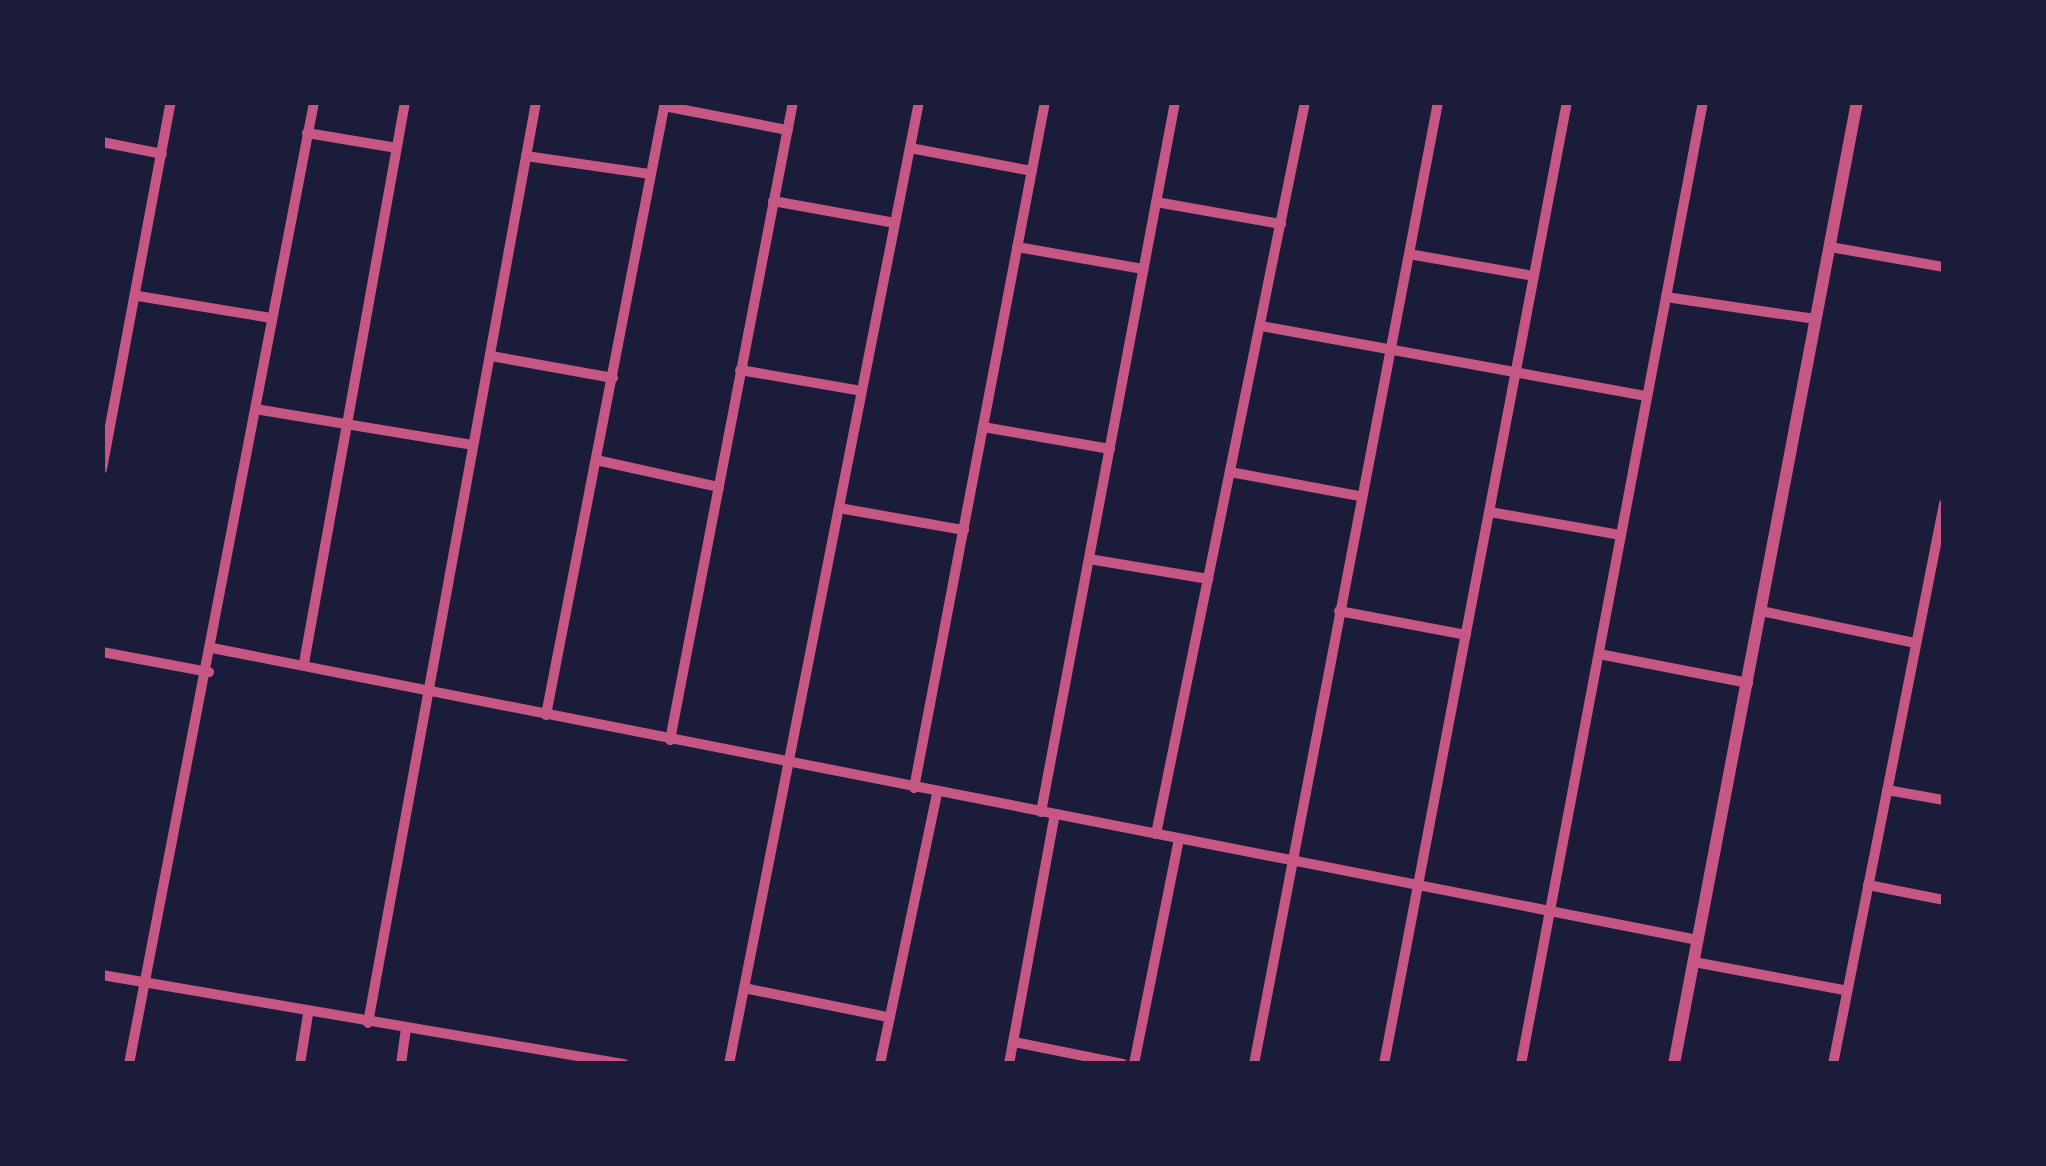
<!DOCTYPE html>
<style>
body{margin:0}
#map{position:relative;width:2046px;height:1166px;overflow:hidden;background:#1b1b3a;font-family:"DejaVu Sans",sans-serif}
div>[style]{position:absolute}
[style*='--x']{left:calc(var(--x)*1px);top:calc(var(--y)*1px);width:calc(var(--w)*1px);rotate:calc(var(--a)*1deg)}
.minor>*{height:10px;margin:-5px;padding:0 5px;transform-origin:5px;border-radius:5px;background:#c65784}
.tertiary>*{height:12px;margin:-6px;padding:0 6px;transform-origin:6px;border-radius:6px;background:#c65784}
span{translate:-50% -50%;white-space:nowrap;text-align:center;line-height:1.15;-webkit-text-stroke:9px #1b1b3a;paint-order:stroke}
.frame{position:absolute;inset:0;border:105px solid #1b1b3a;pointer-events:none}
</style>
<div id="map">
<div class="minor">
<i style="--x:664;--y:106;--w:126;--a:11"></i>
<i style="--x:307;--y:133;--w:91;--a:9.5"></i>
<i style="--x:102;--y:142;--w:61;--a:11.3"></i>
<i style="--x:910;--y:148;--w:124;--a:10.7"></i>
<i style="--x:526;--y:156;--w:124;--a:8.3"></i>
<i style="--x:773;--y:201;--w:124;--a:10.2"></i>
<i style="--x:1156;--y:202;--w:127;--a:10"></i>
<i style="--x:1017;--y:247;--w:128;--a:9.9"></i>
<i style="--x:1830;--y:247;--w:116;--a:10"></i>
<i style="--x:1409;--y:254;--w:127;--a:10"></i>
<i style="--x:138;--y:296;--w:135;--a:9.4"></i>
<i style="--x:1666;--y:297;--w:151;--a:8.4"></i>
<i style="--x:1261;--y:326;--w:392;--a:10.3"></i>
<i style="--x:491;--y:356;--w:124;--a:10.2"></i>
<i style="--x:740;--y:370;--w:123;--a:9.8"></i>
<i style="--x:255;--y:409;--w:220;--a:9.4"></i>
<i style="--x:983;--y:427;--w:129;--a:9.8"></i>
<i style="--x:596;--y:460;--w:126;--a:12.4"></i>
<i style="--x:102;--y:469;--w:373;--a:-79.4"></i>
<i style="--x:1230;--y:472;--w:132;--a:10.5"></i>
<i style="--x:839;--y:508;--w:127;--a:10"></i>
<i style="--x:1490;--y:512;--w:133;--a:10"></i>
<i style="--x:1089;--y:559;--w:121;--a:9.5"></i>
<i style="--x:1339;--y:611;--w:129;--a:10.7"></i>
<i style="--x:1761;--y:611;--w:158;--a:11.7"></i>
<i style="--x:212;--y:648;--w:1514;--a:11.12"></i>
<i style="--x:102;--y:652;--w:109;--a:10.6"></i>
<i style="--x:1599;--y:654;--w:152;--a:11"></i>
<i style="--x:304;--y:663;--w:570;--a:-79.79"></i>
<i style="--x:546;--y:715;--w:624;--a:-79.01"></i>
<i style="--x:670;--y:740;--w:650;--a:-79.09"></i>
<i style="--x:914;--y:788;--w:698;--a:-79.19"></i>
<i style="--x:1887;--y:790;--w:58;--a:10"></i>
<i style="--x:1041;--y:812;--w:723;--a:-79.31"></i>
<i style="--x:1156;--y:834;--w:747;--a:-78.49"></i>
<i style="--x:1868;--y:885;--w:77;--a:11.2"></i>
<i style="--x:1694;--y:962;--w:153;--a:10.6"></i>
<i style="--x:102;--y:975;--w:530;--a:9.68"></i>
<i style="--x:744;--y:988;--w:147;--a:11.4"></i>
<i style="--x:368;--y:1023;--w:936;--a:-79.66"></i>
<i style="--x:1014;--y:1042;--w:111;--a:11.4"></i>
<i style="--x:129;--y:1064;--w:980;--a:-79.11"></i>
<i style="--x:300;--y:1064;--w:51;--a:-80.9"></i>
<i style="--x:401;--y:1064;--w:34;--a:-82"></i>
<i style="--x:729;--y:1064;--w:981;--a:-78.83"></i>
<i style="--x:880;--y:1064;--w:276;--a:-78.1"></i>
<i style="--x:1009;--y:1064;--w:254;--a:-79.6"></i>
<i style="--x:1134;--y:1064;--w:230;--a:-78.7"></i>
<i style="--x:1254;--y:1064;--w:979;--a:-79.17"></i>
<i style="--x:1384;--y:1064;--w:979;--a:-79.23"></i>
<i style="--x:1521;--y:1064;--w:979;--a:-79.29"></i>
<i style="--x:1833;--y:1064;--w:571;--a:-78.79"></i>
</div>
<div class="tertiary">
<i style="--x:1674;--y:1064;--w:979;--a:-79.23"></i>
</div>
<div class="frame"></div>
</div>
